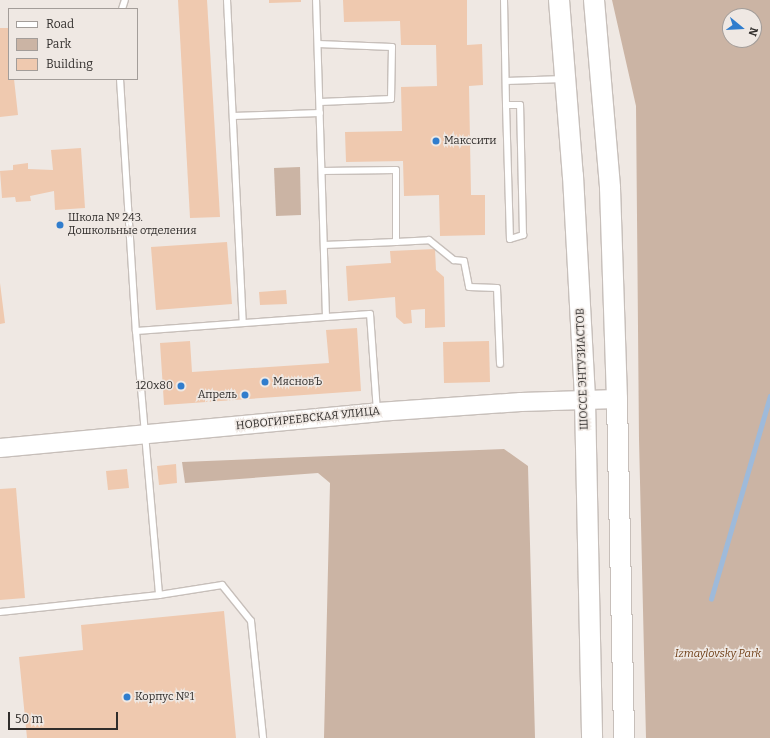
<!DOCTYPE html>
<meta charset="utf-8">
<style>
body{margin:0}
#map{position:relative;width:770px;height:738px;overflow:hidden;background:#efe8e3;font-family:Bitter,serif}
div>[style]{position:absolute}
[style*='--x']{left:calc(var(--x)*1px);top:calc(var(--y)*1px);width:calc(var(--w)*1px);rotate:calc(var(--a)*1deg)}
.green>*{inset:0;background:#cbb4a4}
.stream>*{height:4.5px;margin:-2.25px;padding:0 2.25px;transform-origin:2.25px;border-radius:2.25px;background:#9ebada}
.building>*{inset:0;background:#efc9af}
.roads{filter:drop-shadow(1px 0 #c7bfba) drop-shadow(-1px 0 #c7bfba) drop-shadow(0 1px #c7bfba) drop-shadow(0 -1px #c7bfba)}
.service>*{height:6px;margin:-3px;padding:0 3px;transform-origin:3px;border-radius:3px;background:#fff}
.secondary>*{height:18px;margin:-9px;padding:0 9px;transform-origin:9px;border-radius:9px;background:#fff}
.primary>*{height:20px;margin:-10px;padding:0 10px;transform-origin:10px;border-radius:10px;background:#fff}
.dots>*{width:11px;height:11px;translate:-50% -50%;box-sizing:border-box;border:2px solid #efe8e3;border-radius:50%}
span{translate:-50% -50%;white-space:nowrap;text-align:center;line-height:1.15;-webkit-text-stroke:3px #efe8e3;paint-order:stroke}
.poi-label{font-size:11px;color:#302d2b}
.left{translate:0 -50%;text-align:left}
.right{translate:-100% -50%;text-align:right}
.street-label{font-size:11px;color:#302d2b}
.park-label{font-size:11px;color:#6f3f17;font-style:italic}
.legend{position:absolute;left:8px;top:8px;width:130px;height:72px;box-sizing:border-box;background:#efe8e3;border:1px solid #a39d99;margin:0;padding:5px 7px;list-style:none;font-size:12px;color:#302d2b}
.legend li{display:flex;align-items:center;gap:8px;height:20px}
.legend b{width:20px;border:1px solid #a39d99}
.north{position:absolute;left:722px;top:8px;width:40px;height:40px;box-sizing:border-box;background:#efe8e3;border:1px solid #a39d99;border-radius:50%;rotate:108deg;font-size:11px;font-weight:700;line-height:16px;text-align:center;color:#302d2b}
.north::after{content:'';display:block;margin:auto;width:14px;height:18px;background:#307dcd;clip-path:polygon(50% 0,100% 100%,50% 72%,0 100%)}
.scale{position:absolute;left:8px;top:712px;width:110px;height:18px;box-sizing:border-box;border:2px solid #302d2b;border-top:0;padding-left:5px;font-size:12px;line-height:14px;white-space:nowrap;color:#302d2b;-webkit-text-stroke:3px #efe8e3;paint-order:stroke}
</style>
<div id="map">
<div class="green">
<i style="clip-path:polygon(evenodd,612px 0,770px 0,770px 738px,646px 738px,639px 439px,636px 106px,612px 0,730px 16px,754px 16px,754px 40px,730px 40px,730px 16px)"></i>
<i style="clip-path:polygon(300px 167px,301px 215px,276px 216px,274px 168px)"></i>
<i style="clip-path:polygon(504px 449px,528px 466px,535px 738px,324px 738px,330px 483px,318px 473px,185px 483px,182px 462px)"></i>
</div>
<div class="stream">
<i style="--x:711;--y:599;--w:211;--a:-73.8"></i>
</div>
<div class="building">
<i style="clip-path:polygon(178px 0,207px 0,220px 217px,190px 218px)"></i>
<i style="clip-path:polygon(269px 0,301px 0,301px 2px,269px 3px)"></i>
<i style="clip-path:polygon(343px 0,467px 0,467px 45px,482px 44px,483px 85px,469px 86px,471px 195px,485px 195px,485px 235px,440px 236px,439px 195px,404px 196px,403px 161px,346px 162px,345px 132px,402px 131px,401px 87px,437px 86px,436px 45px,401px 45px,400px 21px,344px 22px)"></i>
<i style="clip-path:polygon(0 28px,8px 28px,9px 79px,14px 79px,18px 115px,0 117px)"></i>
<i style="clip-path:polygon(81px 148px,85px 208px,55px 210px,54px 191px,30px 196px,31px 201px,16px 202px,15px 197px,2px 198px,0 171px,13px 170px,13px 165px,28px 163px,28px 169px,53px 170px,51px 150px)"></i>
<i style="clip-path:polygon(227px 242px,232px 304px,156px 310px,151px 247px)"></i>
<i style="clip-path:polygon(435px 249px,436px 270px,444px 277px,445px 327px,425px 328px,425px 309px,411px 310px,412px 323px,404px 324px,396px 317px,395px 297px,348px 301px,346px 266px,391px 263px,390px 251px)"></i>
<i style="clip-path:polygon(0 283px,5px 323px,0 324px)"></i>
<i style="clip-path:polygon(286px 290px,287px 304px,260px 305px,259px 292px)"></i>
<i style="clip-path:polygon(357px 328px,361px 391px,164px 405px,160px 343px,190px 341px,192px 372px,329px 363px,326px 330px)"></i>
<i style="clip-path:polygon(489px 341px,490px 382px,444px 383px,443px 342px)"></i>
<i style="clip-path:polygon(176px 464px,177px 483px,159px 485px,157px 466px)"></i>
<i style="clip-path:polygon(127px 469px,129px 488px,108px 490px,106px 471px)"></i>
<i style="clip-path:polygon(16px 488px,25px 598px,0 600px,0 489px)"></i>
<i style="clip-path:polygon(224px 611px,236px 738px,27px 738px,19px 657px,83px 650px,81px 625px)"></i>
</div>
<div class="roads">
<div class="service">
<i style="--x:227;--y:0;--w:323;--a:87.2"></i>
<i style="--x:504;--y:0;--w:105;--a:88.9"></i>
<i style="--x:506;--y:105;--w:134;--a:88.3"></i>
<i style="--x:510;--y:239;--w:14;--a:-17"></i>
<i style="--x:523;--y:235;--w:130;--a:-91.3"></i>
<i style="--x:520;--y:105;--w:14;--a:180"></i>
<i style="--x:122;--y:9;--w:9;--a:-72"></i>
<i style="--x:318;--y:44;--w:74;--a:2.3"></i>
<i style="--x:392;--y:47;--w:52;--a:91.1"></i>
<i style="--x:391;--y:99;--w:71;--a:177.6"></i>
<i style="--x:120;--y:79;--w:253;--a:86.4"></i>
<i style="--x:136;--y:331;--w:265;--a:85"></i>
<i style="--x:506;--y:81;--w:58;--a:-2"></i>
<i style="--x:233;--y:116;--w:87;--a:-2"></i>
<i style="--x:322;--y:171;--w:74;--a:-0.8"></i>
<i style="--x:396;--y:170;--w:72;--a:90"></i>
<i style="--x:396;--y:242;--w:72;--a:177.6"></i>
<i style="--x:396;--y:242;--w:33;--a:-3"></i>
<i style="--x:429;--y:240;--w:32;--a:39"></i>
<i style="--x:454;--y:260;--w:10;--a:6"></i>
<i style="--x:464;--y:261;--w:26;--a:79"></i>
<i style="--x:469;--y:287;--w:28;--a:2"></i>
<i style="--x:497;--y:288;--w:76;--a:87.7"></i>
<i style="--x:326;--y:317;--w:44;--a:-3.9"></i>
<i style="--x:370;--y:314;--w:97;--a:85.9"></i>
<i style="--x:136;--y:331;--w:191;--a:-4.2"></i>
<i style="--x:326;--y:317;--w:317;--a:-91.8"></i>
<i style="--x:0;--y:612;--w:160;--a:-6.1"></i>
<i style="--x:159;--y:595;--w:64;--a:-9"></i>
<i style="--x:222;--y:585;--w:46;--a:51.1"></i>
<i style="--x:251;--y:621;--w:118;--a:84.1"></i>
</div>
<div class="secondary">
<i style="--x:0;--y:448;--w:380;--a:-5.4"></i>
<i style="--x:378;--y:412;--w:143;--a:-4"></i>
<i style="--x:521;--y:402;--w:96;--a:-1.8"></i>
</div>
<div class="primary">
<i style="--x:559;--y:0;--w:177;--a:85.5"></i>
<i style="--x:573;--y:176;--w:224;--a:86.9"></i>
<i style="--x:585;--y:400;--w:338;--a:88.8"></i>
<i style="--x:594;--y:0;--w:189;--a:85.1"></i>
<i style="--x:610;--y:188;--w:211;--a:88.1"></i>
<i style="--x:617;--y:399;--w:339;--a:88.8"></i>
</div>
</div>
<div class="dots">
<i style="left:436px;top:141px;background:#307dcd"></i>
<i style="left:60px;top:225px;background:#307dcd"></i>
<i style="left:265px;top:382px;background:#307dcd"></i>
<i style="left:181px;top:386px;background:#307dcd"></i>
<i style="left:245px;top:395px;background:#307dcd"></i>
<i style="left:127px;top:697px;background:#307dcd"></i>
</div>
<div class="poi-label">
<span class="left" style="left:444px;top:141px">Макссити</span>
<span class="left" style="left:68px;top:225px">Школа № 243.<br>Дошкольные отделения</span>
<span class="left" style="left:273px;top:382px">МясновЪ</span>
<span class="right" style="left:173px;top:386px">120x80</span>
<span class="right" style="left:237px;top:395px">Апрель</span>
<span class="left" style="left:135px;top:697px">Корпус №1</span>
</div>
<div class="street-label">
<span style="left:583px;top:369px;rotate:-92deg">ШОССЕ ЭНТУЗИАСТОВ</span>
<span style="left:308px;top:419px;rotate:-6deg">НОВОГИРЕЕВСКАЯ УЛИЦА</span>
</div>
<div class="park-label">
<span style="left:718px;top:654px">Izmaylovsky Park</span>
</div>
<ul class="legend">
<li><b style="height:5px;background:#fff"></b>Road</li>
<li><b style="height:11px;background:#cbb4a4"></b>Park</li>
<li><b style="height:11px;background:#efc9af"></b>Building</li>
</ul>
<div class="north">N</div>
<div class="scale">50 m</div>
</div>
